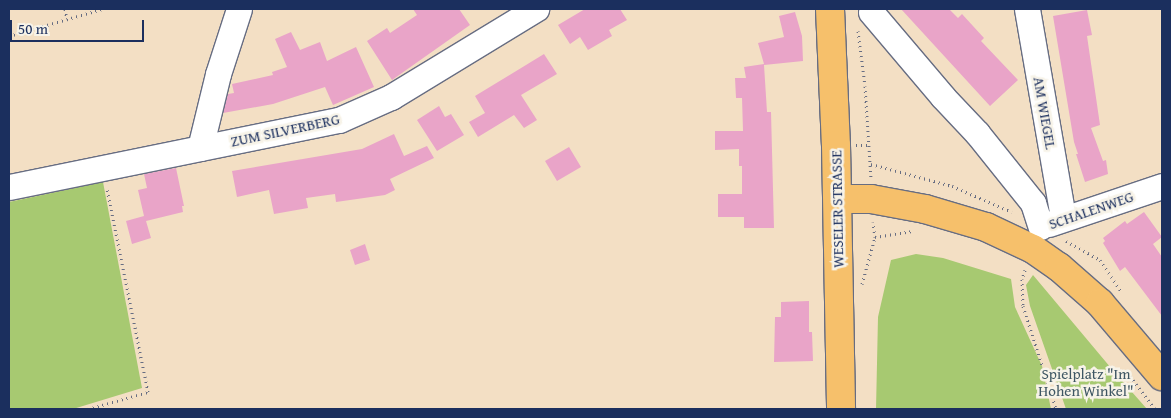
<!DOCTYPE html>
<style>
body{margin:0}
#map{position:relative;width:1171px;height:418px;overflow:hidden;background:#f3dfc4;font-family:"Gentium Book Plus",serif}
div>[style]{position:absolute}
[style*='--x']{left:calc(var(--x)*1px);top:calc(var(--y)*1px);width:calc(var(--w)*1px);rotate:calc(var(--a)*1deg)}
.green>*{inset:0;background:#a7c971}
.building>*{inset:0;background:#e9a4c8}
.path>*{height:3px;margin-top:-1.5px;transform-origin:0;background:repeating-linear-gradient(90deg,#676d82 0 1px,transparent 0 5px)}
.roads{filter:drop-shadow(1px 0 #676d82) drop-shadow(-1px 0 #676d82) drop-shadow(0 1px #676d82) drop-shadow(0 -1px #676d82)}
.minor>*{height:25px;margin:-12.5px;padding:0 12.5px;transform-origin:12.5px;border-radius:12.5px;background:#fff}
.major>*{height:28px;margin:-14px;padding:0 14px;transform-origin:14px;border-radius:14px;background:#f6c06b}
span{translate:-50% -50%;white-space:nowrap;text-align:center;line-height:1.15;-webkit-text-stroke:5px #f7f3e8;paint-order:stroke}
.street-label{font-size:15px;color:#1b2f5e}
.park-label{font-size:15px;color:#3e5663}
.frame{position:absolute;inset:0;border:10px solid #1b2f5e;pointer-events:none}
.scale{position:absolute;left:10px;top:20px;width:134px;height:22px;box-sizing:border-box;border:2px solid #1b2f5e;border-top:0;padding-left:6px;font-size:15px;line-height:18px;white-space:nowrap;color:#1b2f5e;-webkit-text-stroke:4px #f7f3e8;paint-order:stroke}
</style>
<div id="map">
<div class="green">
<i style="clip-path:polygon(103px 182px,142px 388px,73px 409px,9px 409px,9px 202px)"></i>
<i style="clip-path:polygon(916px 254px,943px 258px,1011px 279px,1015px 307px,1042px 366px,1051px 409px,876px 409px,878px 317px,891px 260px)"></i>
<i style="clip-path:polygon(1033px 275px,1116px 374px,1147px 409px,1066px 409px,1030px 306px,1026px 285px)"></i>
</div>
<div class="building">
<i style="clip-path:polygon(413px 9px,459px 9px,470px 25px,392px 80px,367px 41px,387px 28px,390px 33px,417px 15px)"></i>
<i style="clip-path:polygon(585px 9px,620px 9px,627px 20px,609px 30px,612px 36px,588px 50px,580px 37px,570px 44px,558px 25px)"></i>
<i style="clip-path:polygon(901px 9px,949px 9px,958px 18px,962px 14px,984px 38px,981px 41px,1018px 80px,990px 106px)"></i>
<i style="clip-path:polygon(1087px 10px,1092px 35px,1087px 36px,1100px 125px,1091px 128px,1103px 161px,1106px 160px,1108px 174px,1085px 182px,1076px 154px,1078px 154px,1074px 142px,1053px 16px)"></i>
<i style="clip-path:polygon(795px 12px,802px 36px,803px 61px,764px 65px,767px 112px,771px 112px,774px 228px,744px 228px,744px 217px,718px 217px,718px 194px,742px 194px,742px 166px,739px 166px,739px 149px,715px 150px,715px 131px,743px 131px,742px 98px,736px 98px,735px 78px,746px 78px,744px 67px,764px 64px,758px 43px,784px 37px,779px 16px)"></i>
<i style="clip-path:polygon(291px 32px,300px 50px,320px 42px,327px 61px,356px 47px,374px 87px,333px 105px,325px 87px,273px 104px,223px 113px,228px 94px,234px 93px,232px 84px,273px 75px,272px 72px,287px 67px,275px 39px)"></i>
<i style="clip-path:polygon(544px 54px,557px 74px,521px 95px,537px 120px,524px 128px,514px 115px,478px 137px,469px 122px,485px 113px,475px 96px)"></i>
<i style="clip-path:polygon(439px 106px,445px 117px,451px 114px,464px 135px,437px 151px,417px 120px)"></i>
<i style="clip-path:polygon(394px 134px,404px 156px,427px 146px,434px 158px,390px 179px,395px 190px,385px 195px,336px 202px,335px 194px,306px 198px,308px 208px,274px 214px,269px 190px,237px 197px,232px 171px,362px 149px)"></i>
<i style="clip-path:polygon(569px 147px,581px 167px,557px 181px,545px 161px)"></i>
<i style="clip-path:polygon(176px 168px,184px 206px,182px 206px,183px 212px,146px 221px,151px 238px,132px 244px,126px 221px,144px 216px,138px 190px,147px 188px,144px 174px)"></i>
<i style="clip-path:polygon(1144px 212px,1162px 237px,1153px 244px,1162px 257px,1162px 316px,1125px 267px,1120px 271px,1103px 243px,1105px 241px,1103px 238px,1125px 221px,1127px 224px)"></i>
<i style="clip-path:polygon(365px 244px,370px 260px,355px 265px,350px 250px)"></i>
<i style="clip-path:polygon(809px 301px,809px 332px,812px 332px,813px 361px,774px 362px,775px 317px,781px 317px,781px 302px)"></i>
</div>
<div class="path">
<i style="--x:65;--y:9;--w:10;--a:79"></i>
<i style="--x:858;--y:31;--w:55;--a:82.7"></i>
<i style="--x:865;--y:86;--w:93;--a:86.3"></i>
<i style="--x:9;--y:36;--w:97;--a:-16.2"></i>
<i style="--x:856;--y:145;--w:13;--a:0"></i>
<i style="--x:871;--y:164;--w:84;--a:15.2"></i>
<i style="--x:952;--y:186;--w:65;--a:23.4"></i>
<i style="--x:875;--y:237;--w:38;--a:-9"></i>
<i style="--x:1066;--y:241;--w:39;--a:29"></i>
<i style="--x:1100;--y:260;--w:37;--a:56"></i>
<i style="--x:1025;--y:270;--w:9;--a:108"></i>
<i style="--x:1022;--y:279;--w:27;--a:88"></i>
<i style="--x:1023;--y:306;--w:108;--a:72.2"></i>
<i style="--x:862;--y:284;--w:49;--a:-74.5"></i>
<i style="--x:875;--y:237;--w:15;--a:-98"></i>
<i style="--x:1130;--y:376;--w:41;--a:52.9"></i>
<i style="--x:88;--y:409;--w:62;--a:-15.8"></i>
<i style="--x:148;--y:392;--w:207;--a:-101.4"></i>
</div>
<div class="roads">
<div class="minor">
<i style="--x:1027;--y:9;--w:212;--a:80.2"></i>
<i style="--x:871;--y:12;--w:111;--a:49.7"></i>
<i style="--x:943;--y:97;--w:50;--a:46.6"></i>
<i style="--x:977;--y:133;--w:90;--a:51.3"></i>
<i style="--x:1033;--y:203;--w:25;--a:72"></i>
<i style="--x:200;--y:148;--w:76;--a:-76.3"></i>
<i style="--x:218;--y:74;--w:68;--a:-72.1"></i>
<i style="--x:9;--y:187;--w:337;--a:-11.5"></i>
<i style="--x:339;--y:120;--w:57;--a:-23.9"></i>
<i style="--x:391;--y:97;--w:170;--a:-31.3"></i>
<i style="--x:1049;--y:224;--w:119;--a:-18.6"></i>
</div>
<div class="major">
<i style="--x:830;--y:9;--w:136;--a:87.5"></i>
<i style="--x:836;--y:145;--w:264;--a:88.9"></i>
<i style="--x:838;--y:199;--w:33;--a:0"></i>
<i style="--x:871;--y:199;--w:55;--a:10.5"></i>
<i style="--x:925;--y:209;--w:64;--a:16.4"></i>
<i style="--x:986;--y:227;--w:52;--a:25.1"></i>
<i style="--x:1033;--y:249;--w:32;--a:35"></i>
<i style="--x:1059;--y:267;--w:55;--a:41.3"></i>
<i style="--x:1100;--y:303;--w:96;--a:49.7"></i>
</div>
</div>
<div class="street-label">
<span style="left:1045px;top:113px;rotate:80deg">AM WIEGEL</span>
<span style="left:285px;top:130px;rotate:-12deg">ZUM SILVERBERG</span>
<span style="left:837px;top:209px;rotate:-91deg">WESELER STRASSE</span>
<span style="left:1091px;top:210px;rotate:-19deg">SCHALENWEG</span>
</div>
<div class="park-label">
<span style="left:1086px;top:382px">Spielplatz "Im<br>Hohen Winkel"</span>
</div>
<div class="frame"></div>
<div class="scale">50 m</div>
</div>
